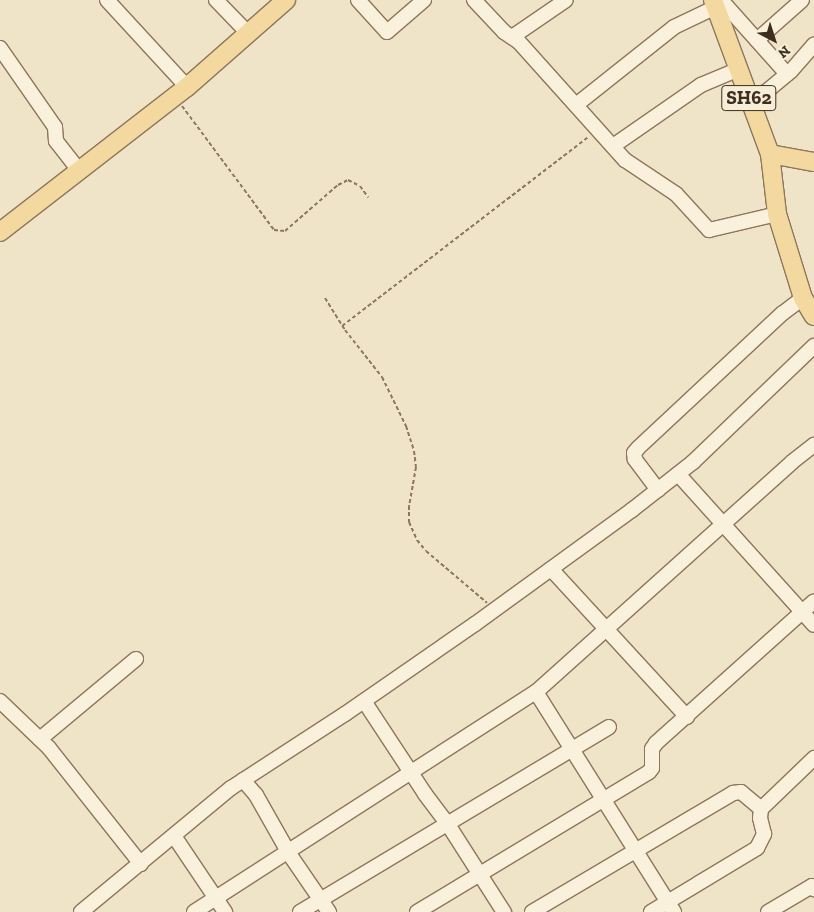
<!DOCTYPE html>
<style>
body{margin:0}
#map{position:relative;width:814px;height:912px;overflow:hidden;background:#f0e4c8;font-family:"Zilla Slab",serif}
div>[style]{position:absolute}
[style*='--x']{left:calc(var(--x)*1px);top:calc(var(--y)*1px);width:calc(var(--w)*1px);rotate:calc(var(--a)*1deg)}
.path>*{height:2px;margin-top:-1px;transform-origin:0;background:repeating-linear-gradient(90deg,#8d765c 0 4px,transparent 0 6.5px)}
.roads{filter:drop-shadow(1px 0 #8d765c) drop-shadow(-1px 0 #8d765c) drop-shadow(0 1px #8d765c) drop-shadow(0 -1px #8d765c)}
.minor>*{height:14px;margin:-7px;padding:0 7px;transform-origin:7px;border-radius:7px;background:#faf1dc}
.major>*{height:18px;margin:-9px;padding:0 9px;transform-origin:9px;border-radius:9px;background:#f3d9a0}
span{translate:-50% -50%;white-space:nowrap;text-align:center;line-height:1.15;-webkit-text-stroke:5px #f7eed8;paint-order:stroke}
.shield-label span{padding:1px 4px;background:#f7eed8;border:1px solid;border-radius:4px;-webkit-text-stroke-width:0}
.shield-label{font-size:19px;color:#3d2e20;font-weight:700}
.north{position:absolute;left:749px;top:15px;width:50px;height:50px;-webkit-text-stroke:4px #f7eed8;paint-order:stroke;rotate:140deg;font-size:14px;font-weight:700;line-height:20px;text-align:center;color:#3d2e20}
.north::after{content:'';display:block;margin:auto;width:18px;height:22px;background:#3d2e20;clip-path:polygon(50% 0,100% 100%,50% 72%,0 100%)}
</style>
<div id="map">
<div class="path">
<i style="--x:182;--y:106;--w:154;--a:53.4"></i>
<i style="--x:274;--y:230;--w:11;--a:5"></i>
<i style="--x:285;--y:231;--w:70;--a:-41"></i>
<i style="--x:338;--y:185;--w:11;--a:-27"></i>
<i style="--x:348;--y:180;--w:13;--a:27"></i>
<i style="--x:360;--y:186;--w:14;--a:54"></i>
<i style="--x:325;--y:298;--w:38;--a:58"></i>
<i style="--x:345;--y:330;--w:60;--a:51.8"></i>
<i style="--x:382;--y:377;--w:55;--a:63.9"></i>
<i style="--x:406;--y:426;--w:26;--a:72"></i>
<i style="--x:414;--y:451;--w:16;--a:83"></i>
<i style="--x:416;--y:467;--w:40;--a:100"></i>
<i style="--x:409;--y:506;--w:16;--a:90"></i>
<i style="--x:409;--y:522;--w:20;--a:66"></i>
<i style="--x:417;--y:540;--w:14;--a:51"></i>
<i style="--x:426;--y:551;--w:80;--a:40.4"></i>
<i style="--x:342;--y:326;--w:310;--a:-37.5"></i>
</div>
<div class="roads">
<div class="minor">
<i style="--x:107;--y:0;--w:118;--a:47.4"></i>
<i style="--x:216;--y:0;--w:46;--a:45.9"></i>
<i style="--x:358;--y:0;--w:43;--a:47.8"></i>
<i style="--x:387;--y:32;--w:49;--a:-40.9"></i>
<i style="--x:474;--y:0;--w:44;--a:46.8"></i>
<i style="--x:504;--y:32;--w:18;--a:34"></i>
<i style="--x:519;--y:42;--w:159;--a:48.1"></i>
<i style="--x:625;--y:160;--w:61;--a:33.7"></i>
<i style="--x:676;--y:194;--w:49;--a:47.5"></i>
<i style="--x:709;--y:230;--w:70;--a:-13.2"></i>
<i style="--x:721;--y:0;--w:99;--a:48.3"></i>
<i style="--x:512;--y:37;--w:65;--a:-34.4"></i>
<i style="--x:757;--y:40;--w:60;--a:-41.6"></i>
<i style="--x:0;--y:48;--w:96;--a:55.2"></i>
<i style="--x:55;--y:127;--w:14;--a:86"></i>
<i style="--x:56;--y:141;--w:37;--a:52"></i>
<i style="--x:750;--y:100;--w:19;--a:-28"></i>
<i style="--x:767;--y:91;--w:31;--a:-40"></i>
<i style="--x:791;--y:71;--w:35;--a:-49"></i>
<i style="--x:576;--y:105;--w:125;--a:-38.5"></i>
<i style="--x:674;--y:27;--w:47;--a:-25.5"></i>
<i style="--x:613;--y:146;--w:107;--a:-34.7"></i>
<i style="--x:701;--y:85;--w:41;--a:-22.8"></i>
<i style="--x:678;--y:474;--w:203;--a:48"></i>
<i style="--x:658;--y:490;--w:39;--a:-127"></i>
<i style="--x:635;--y:459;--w:6;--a:-99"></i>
<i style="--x:634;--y:453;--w:6;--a:-51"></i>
<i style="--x:638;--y:448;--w:198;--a:-43"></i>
<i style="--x:783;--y:313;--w:25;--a:-37"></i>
<i style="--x:551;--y:569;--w:201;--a:47.4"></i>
<i style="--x:536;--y:692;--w:260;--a:57.9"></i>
<i style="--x:0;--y:701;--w:68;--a:43.8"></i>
<i style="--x:49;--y:748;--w:148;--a:51.6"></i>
<i style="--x:364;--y:701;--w:111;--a:56.7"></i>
<i style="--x:425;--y:794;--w:36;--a:53"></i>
<i style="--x:447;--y:823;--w:106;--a:57.4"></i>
<i style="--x:40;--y:739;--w:125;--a:-39.8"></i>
<i style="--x:243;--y:780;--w:20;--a:49"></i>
<i style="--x:256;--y:795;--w:69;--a:60.5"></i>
<i style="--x:290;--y:855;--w:69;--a:55.6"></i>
<i style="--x:174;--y:836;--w:92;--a:56.1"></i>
<i style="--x:81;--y:912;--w:195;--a:-39.6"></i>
<i style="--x:231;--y:788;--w:136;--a:-33"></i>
<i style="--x:345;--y:714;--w:158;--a:-34.7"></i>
<i style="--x:475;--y:624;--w:194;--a:-36"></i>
<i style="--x:632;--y:510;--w:78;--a:-38.2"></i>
<i style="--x:693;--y:462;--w:168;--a:-43.8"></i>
<i style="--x:194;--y:912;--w:407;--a:-32.8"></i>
<i style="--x:536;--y:692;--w:344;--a:-41.9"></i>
<i style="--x:792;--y:462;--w:28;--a:-38"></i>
<i style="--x:300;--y:912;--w:360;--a:-30.9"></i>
<i style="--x:417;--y:912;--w:271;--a:-31.1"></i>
<i style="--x:649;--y:772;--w:5;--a:-53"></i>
<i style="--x:652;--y:768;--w:19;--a:-90"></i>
<i style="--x:652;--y:749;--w:7;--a:-56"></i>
<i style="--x:656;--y:743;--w:212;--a:-41.9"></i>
<i style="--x:532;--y:912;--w:234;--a:-30.6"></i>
<i style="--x:733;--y:793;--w:8;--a:-7"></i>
<i style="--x:741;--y:792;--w:26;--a:40"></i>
<i style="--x:651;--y:912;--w:124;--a:-31.1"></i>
<i style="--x:757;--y:848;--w:16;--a:-63"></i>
<i style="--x:764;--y:834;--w:16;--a:-104"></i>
<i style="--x:760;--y:818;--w:9;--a:-84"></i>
<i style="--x:761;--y:809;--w:74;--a:-43.9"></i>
<i style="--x:768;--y:912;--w:51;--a:-30.6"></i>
<i style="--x:812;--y:886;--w:4;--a:56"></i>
</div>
<div class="major">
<i style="--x:713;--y:0;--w:164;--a:69.7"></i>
<i style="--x:770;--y:154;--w:45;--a:10.3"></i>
<i style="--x:770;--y:154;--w:60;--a:83.3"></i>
<i style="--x:777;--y:214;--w:88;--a:72.8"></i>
<i style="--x:803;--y:298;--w:21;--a:59"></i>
<i style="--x:0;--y:232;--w:237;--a:-37.8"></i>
<i style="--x:187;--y:87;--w:132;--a:-41.3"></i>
</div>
</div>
<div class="shield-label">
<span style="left:749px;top:98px">SH62</span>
</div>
<div class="north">N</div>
</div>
